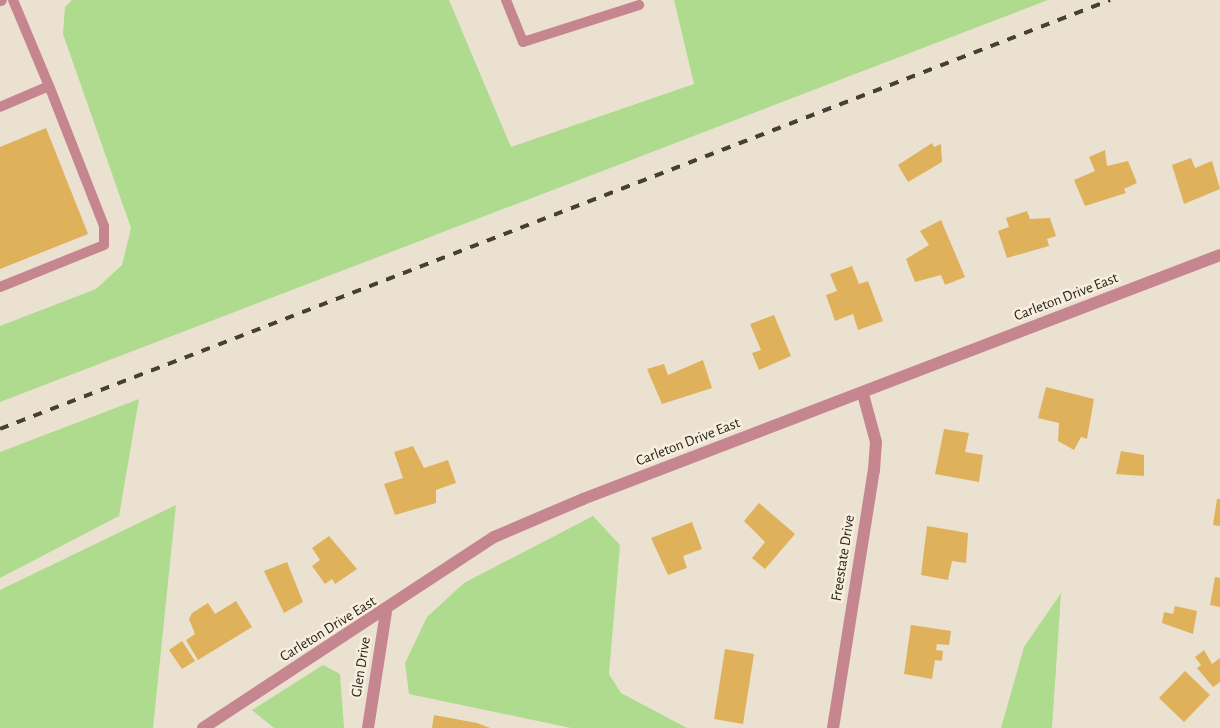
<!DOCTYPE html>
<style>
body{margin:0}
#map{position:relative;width:1220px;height:728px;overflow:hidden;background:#ebe1d1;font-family:"Alegreya Sans",sans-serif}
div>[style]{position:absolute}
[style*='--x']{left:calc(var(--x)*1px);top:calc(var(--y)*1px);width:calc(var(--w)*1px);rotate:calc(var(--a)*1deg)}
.green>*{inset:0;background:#afdb8f}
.building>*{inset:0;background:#dfb15b}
.lane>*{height:10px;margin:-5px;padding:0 5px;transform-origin:5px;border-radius:5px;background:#c68690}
.street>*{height:12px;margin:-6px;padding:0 6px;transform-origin:6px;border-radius:6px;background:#c68690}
.rail>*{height:4px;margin-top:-2px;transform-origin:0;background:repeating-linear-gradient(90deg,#444038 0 9px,transparent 0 18px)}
span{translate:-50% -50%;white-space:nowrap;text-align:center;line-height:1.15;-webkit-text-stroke:5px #f8eede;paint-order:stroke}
.street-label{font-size:15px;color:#28241e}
</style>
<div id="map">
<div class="green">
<i style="clip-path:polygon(72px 0,449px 0,511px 147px,694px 84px,674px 0,1048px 0,0 402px,0 326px,96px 289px,122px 265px,131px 228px,63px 34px,65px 7px)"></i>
<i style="clip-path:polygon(139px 399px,119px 516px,0 578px,0 452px)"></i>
<i style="clip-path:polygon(176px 505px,153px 728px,0 728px,0 590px)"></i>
<i style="clip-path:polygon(593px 516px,620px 545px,609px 674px,621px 693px,687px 728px,571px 728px,409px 694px,405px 663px,427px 617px,464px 583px)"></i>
<i style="clip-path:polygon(1061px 593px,1052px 728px,1001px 728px,1024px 647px)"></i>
<i style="clip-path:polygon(323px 665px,340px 674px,344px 728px,274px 728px,252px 710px)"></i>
</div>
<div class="building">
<i style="clip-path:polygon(46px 128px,88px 234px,0 269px,0 147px)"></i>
<i style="clip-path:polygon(932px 143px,934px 147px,941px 144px,942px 162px,908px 182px,898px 165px)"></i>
<i style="clip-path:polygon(1105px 150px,1107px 166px,1128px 161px,1137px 183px,1124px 189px,1126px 193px,1085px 206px,1074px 180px,1095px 171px,1089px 157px)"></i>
<i style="clip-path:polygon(1191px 158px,1195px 168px,1212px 161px,1220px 189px,1184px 204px,1172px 165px)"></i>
<i style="clip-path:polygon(1027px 211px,1030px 219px,1050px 218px,1056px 236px,1047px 239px,1049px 246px,1007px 258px,998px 231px,1009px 227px,1006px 218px)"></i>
<i style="clip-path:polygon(941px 220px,965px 277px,945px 285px,941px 275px,915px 282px,906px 259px,929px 245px,920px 231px)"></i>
<i style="clip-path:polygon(852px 266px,859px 284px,868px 281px,883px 321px,858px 330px,853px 314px,835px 321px,826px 295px,837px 291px,830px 274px)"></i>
<i style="clip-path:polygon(774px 315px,791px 356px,759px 370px,752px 353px,761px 350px,750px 324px)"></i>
<i style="clip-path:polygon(703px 360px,712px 388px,662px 404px,647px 369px,664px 364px,668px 375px)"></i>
<i style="clip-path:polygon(1046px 387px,1094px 399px,1087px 439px,1081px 437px,1074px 450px,1058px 441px,1059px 423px,1038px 418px)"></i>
<i style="clip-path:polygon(944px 429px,969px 433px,965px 452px,983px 455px,979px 482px,935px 474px)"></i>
<i style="clip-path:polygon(413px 446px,424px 468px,448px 460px,456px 483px,436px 490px,436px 503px,395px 515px,384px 484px,403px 478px,394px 452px)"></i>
<i style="clip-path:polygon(1121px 451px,1144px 455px,1144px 476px,1116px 474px)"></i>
<i style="clip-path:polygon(1217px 499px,1220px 499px,1220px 526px,1213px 525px)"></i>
<i style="clip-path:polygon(759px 503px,795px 534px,765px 569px,752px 558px,765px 542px,744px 521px)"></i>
<i style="clip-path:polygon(692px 522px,702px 549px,683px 556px,687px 568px,668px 575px,651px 538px)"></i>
<i style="clip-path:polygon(927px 526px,968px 533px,966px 563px,952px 561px,948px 580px,921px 575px)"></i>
<i style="clip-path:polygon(329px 536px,357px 569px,335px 584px,332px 579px,325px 584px,312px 566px,320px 560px,312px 548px)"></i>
<i style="clip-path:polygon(287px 562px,303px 602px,284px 613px,264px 571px)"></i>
<i style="clip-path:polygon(1215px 577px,1220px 578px,1220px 607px,1210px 605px)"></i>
<i style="clip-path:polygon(236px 601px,252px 627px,198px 660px,186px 640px,195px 634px,189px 619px,192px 613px,208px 603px,215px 614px)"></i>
<i style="clip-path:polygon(1175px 606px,1197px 611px,1193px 634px,1162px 623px,1164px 612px,1173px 614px)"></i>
<i style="clip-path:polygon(911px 625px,951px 631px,949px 645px,937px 644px,936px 650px,943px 651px,942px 661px,935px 660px,932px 679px,904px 674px)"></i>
<i style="clip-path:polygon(182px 641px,195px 661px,182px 669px,169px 650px)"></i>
<i style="clip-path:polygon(725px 649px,754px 654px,743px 724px,714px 719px)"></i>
<i style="clip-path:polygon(1204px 650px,1212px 664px,1220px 658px,1220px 682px,1213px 687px,1197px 668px,1201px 665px,1195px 657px)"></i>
<i style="clip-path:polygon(1185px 671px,1210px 695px,1184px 722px,1159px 698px)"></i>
<i style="clip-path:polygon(434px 715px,477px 723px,490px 728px,432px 728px)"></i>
</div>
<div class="lane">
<i style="--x:506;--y:0;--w:45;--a:68"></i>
<i style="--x:523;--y:42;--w:122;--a:-17.7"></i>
<i style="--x:0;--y:107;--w:53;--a:-23.2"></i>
<i style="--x:49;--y:86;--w:93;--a:-112.7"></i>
<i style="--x:0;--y:287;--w:112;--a:-22"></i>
<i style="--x:104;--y:245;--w:19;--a:-90"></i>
<i style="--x:104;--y:226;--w:150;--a:-111.4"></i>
</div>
<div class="street">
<i style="--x:0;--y:0;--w:1;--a:0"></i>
<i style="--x:203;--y:728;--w:348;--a:-33.3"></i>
<i style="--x:494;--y:537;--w:97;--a:-23.1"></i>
<i style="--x:583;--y:499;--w:682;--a:-20.96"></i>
<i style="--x:368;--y:728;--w:117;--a:-81.2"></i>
<i style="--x:833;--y:728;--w:261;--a:-81"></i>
<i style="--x:874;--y:470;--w:28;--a:-86"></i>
<i style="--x:876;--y:442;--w:50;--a:-105.2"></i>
</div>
<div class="rail">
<i style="--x:0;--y:429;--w:1190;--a:-21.13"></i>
</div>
<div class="street-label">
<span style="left:1066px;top:297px;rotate:-21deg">Carleton Drive East</span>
<span style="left:688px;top:442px;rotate:-21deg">Carleton Drive East</span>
<span style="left:843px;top:558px;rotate:-81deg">Freestate Drive</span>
<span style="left:328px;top:629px;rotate:-32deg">Carleton Drive East</span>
<span style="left:361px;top:667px;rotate:-81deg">Glen Drive</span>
</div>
</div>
